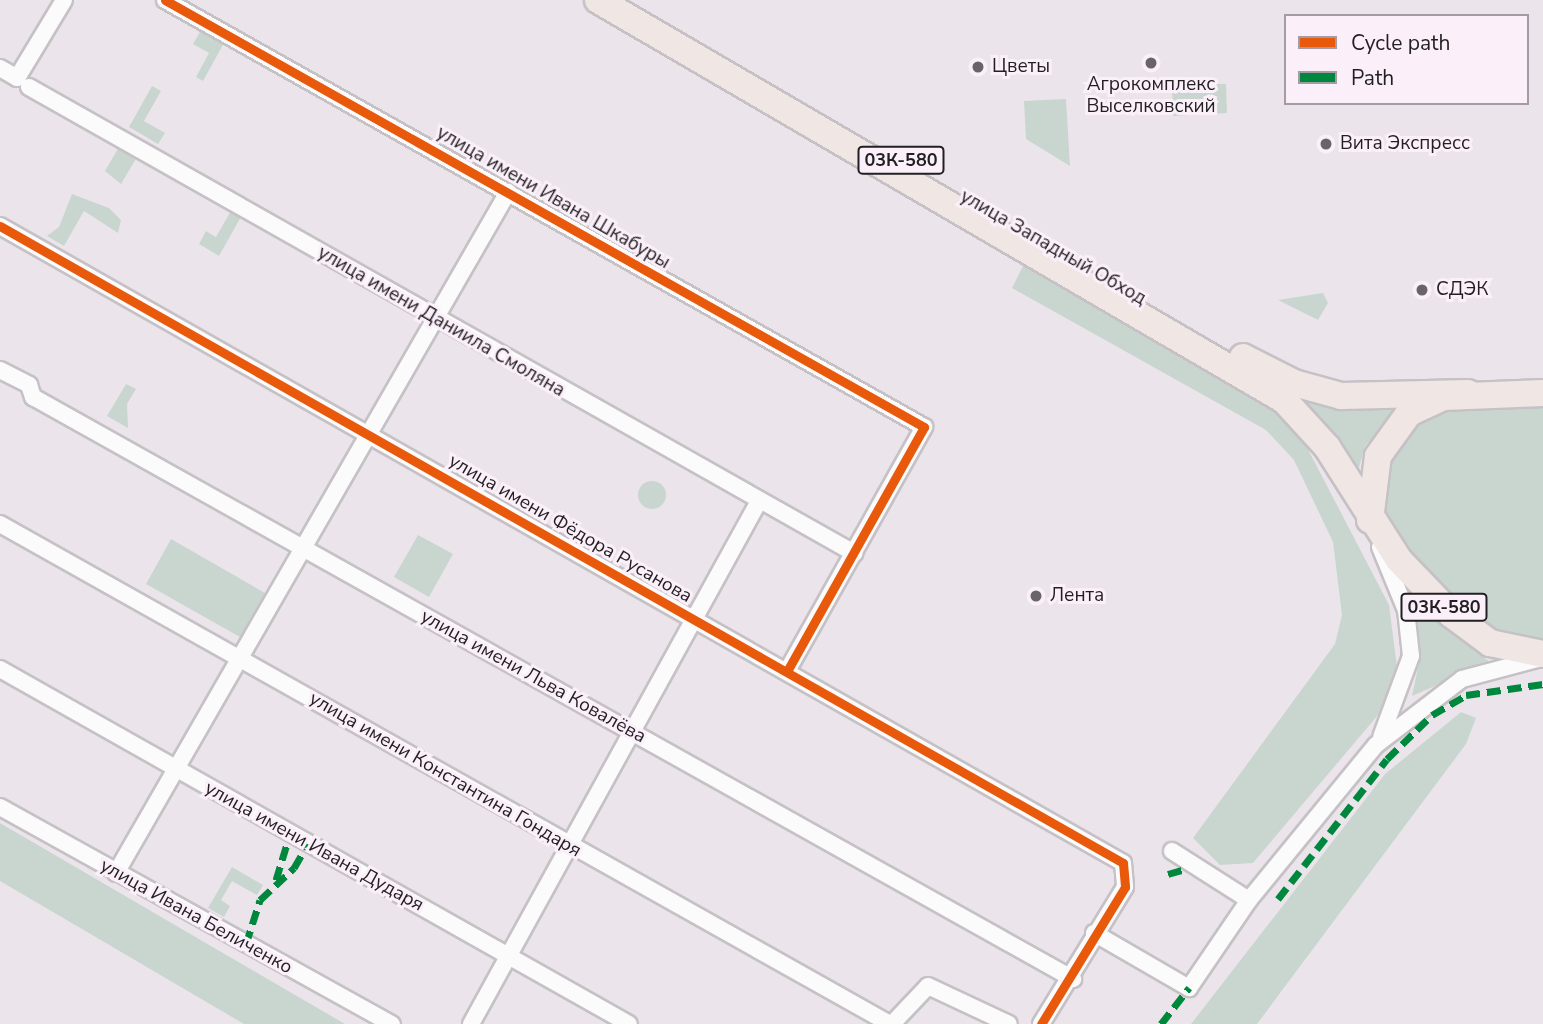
<!DOCTYPE html>
<meta charset="utf-8">
<style>
body{margin:0}
#map{position:relative;width:1543px;height:1024px;overflow:hidden;background:#ebe5eb;font-family:"Nunito Sans",sans-serif}
div>[style]{position:absolute}
[style*='--x']{left:calc(var(--x)*1px);top:calc(var(--y)*1px);width:calc(var(--w)*1px);rotate:calc(var(--a)*1deg)}
.green>*{inset:0;background:#c9d6cf}
.round{border-radius:50%}
.roads{filter:drop-shadow(2px 0 #c5c1c5) drop-shadow(-2px 0 #c5c1c5) drop-shadow(0 2px #c5c1c5) drop-shadow(0 -2px #c5c1c5)}
.minor>*{height:16px;margin:-8px;padding:0 8px;transform-origin:8px;border-radius:8px;background:#fcfbfc}
.trunk>*{height:26px;margin:-13px;padding:0 13px;transform-origin:13px;border-radius:13px;background:#f0e6e4}
.quiet>*{height:7px;margin-top:-3.5px;transform-origin:0;background:repeating-linear-gradient(90deg,#00873e 0 14px,transparent 0 21px)}
.cycleway>*{height:9px;margin:-4.5px;padding:0 4.5px;transform-origin:4.5px;border-radius:4.5px;background:#e8590c}
.dots>*{width:19px;height:19px;translate:-50% -50%;box-sizing:border-box;border:4px solid #fbf0fa;border-radius:50%}
span{translate:-50% -50%;white-space:nowrap;text-align:center;line-height:1.15;-webkit-text-stroke:6px #fbf0fa;paint-order:stroke}
.shield-label span{padding:2px 5px;background:#fbf0fa;border:2px solid;border-radius:5px;-webkit-text-stroke-width:0}
.shield-label{font-size:18px;color:#221f22;font-weight:700}
.poi-label{font-size:19px;color:#221f22}
.left{translate:0 -50%;text-align:left}
.street-label{font-size:19px;color:#221f22}
.legend{position:absolute;left:1284px;top:14px;width:245px;height:91px;box-sizing:border-box;background:#fbf0fa;border:2px solid #a49ca4;margin:0;padding:9px 12px;list-style:none;font-size:21px;color:#221f22}
.legend li{display:flex;align-items:center;gap:14px;height:35px}
.legend b{width:35px;border:2px solid #a49ca4}
</style>
<div id="map">
<div class="green">
<i style="clip-path:polygon(201px 30px,224px 43px,203px 81px,196px 77px,209px 53px,193px 44px)"></i>
<i style="clip-path:polygon(1211px 84px,1226px 84px,1227px 113px,1173px 116px,1172px 86px)"></i>
<i style="clip-path:polygon(152px 86px,161px 91px,144px 121px,165px 133px,158px 144px,129px 127px)"></i>
<i style="clip-path:polygon(1066px 99px,1070px 166px,1026px 139px,1024px 101px)"></i>
<i style="clip-path:polygon(119px 147px,137px 157px,121px 184px,105px 171px)"></i>
<i style="clip-path:polygon(72px 194px,109px 208px,121px 220px,118px 233px,84px 211px,64px 246px,47px 236px,59px 227px)"></i>
<i style="clip-path:polygon(232px 209px,242px 215px,219px 256px,199px 244px,206px 231px,216px 237px)"></i>
<i style="clip-path:polygon(1025px 262px,1266px 404px,1300px 434px,1389px 605px,1397px 667px,1378px 715px,1253px 863px,1220px 865px,1193px 838px,1335px 644px,1342px 615px,1333px 542px,1294px 460px,1266px 430px,1012px 288px)"></i>
<i style="clip-path:polygon(1323px 293px,1328px 303px,1318px 320px,1278px 300px)"></i>
<i style="clip-path:polygon(126px 384px,136px 389px,127px 404px,128px 428px,107px 416px)"></i>
<i style="clip-path:polygon(1295px 396px,1339px 408px,1398px 408px,1365px 446px,1357px 475px)"></i>
<i style="clip-path:polygon(1543px 405px,1543px 647px,1493px 636px,1422px 574px,1378px 504px,1380px 467px,1419px 420px,1444px 411px)"></i>
<i class="round" style="left:638px;top:481px;width:28px;height:28px"></i>
<i style="clip-path:polygon(418px 535px,453px 554px,429px 597px,394px 577px)"></i>
<i style="clip-path:polygon(171px 539px,265px 593px,240px 637px,146px 584px)"></i>
<i style="clip-path:polygon(1410px 588px,1456px 637px,1490px 662px,1412px 696px,1421px 653px)"></i>
<i style="clip-path:polygon(1461px 712px,1476px 718px,1466px 744px,1257px 1024px,1191px 1024px,1385px 774px)"></i>
<i style="clip-path:polygon(0 823px,345px 1024px,244px 1024px,0 881px)"></i>
<i style="clip-path:polygon(232px 867px,263px 885px,257px 895px,232px 881px,221px 900px,230px 906px,224px 917px,208px 908px)"></i>
</div>
<div class="roads">
<div class="minor">
<i style="--x:165;--y:0;--w:871;--a:29.36"></i>
<i style="--x:924;--y:427;--w:280;--a:119.3"></i>
<i style="--x:0;--y:68;--w:20;--a:30"></i>
<i style="--x:17;--y:78;--w:91;--a:-58.9"></i>
<i style="--x:29;--y:87;--w:948;--a:29.46"></i>
<i style="--x:0;--y:226;--w:1291;--a:29.56"></i>
<i style="--x:1123;--y:863;--w:24;--a:85"></i>
<i style="--x:1125;--y:887;--w:161;--a:121.5"></i>
<i style="--x:0;--y:370;--w:33;--a:27"></i>
<i style="--x:29;--y:385;--w:13;--a:72"></i>
<i style="--x:33;--y:397;--w:1192;--a:29.23"></i>
<i style="--x:0;--y:524;--w:1021;--a:29.33"></i>
<i style="--x:1380;--y:547;--w:68;--a:67.6"></i>
<i style="--x:1406;--y:610;--w:46;--a:83.8"></i>
<i style="--x:1411;--y:656;--w:86;--a:110.3"></i>
<i style="--x:0;--y:669;--w:722;--a:29.44"></i>
<i style="--x:0;--y:807;--w:448;--a:29"></i>
<i style="--x:1172;--y:851;--w:91;--a:32.5"></i>
<i style="--x:116;--y:873;--w:786;--a:-60.07"></i>
<i style="--x:1094;--y:933;--w:110;--a:30.1"></i>
<i style="--x:1189;--y:988;--w:107;--a:-55.7"></i>
<i style="--x:1249;--y:900;--w:200;--a:-50.7"></i>
<i style="--x:1376;--y:745;--w:108;--a:-37.5"></i>
<i style="--x:1462;--y:679;--w:78;--a:-14.9"></i>
<i style="--x:471;--y:1024;--w:597;--a:-61.16"></i>
<i style="--x:892;--y:1024;--w:52;--a:-46.5"></i>
<i style="--x:928;--y:986;--w:89;--a:25.1"></i>
</div>
<div class="trunk">
<i style="--x:598;--y:0;--w:794;--a:30.25"></i>
<i style="--x:1284;--y:400;--w:64;--a:47.5"></i>
<i style="--x:1327;--y:447;--w:134;--a:57.5"></i>
<i style="--x:1399;--y:560;--w:75;--a:46.1"></i>
<i style="--x:1451;--y:614;--w:49;--a:36.6"></i>
<i style="--x:1490;--y:643;--w:54;--a:11.7"></i>
<i style="--x:1243;--y:357;--w:57;--a:27"></i>
<i style="--x:1294;--y:383;--w:49;--a:15.5"></i>
<i style="--x:1341;--y:396;--w:127;--a:-1.4"></i>
<i style="--x:1370;--y:520;--w:64;--a:-82.9"></i>
<i style="--x:1378;--y:456;--w:53;--a:-54.2"></i>
<i style="--x:1409;--y:413;--w:38;--a:-25"></i>
<i style="--x:1443;--y:397;--w:100;--a:-2.3"></i>
</div>
</div>
<div class="quiet">
<i style="--x:1168;--y:874;--w:15;--a:-16"></i>
<i style="--x:276;--y:880;--w:48;--a:-73.1"></i>
<i style="--x:1278;--y:899;--w:177;--a:-52.1"></i>
<i style="--x:1387;--y:759;--w:63;--a:-44.4"></i>
<i style="--x:1432;--y:715;--w:39;--a:-30"></i>
<i style="--x:1466;--y:695;--w:78;--a:-8.1"></i>
<i style="--x:246;--y:944;--w:46;--a:-72.3"></i>
<i style="--x:260;--y:900;--w:47;--a:-43.3"></i>
<i style="--x:294;--y:868;--w:28;--a:-60"></i>
<i style="--x:1161;--y:1024;--w:46;--a:-52.1"></i>
</div>
<div class="cycleway">
<i style="--x:165;--y:0;--w:871;--a:29.36"></i>
<i style="--x:924;--y:427;--w:280;--a:119.3"></i>
<i style="--x:0;--y:226;--w:1291;--a:29.56"></i>
<i style="--x:1123;--y:863;--w:24;--a:85"></i>
<i style="--x:1125;--y:887;--w:161;--a:121.5"></i>
</div>
<div class="dots">
<i style="left:1151px;top:63px;background:#686468"></i>
<i style="left:978px;top:67px;background:#686468"></i>
<i style="left:1326px;top:144px;background:#686468"></i>
<i style="left:1422px;top:290px;background:#686468"></i>
<i style="left:1036px;top:596px;background:#686468"></i>
</div>
<div class="shield-label">
<span style="left:901px;top:160px">03К-580</span>
<span style="left:1444px;top:607px">03К-580</span>
</div>
<div class="poi-label">
<span class="left" style="left:992px;top:67px">Цветы</span>
<span style="left:1151px;top:96px">Агрокомплекс<br>Выселковский</span>
<span class="left" style="left:1340px;top:144px">Вита Экспресс</span>
<span class="left" style="left:1436px;top:290px">СДЭК</span>
<span class="left" style="left:1050px;top:596px">Лента</span>
</div>
<div class="street-label">
<span style="left:553px;top:198px;rotate:30deg">улица имени Ивана Шкабуры</span>
<span style="left:1053px;top:248px;rotate:30deg">улица Западный Обход</span>
<span style="left:441px;top:322px;rotate:30deg">улица имени Даниила Смоляна</span>
<span style="left:570px;top:529px;rotate:30deg">улица имени Фёдора Русанова</span>
<span style="left:533px;top:677px;rotate:29deg">улица имени Льва Ковалёва</span>
<span style="left:445px;top:775px;rotate:30deg">улица имени Константина Гондаря</span>
<span style="left:314px;top:847px;rotate:29deg">улица имени Ивана Дударя</span>
<span style="left:196px;top:917px;rotate:29deg">улица Ивана Беличенко</span>
</div>
<ul class="legend">
<li><b style="height:9px;background:#e8590c"></b>Cycle path</li>
<li><b style="height:9px;background:#00873e"></b>Path</li>
</ul>
</div>
